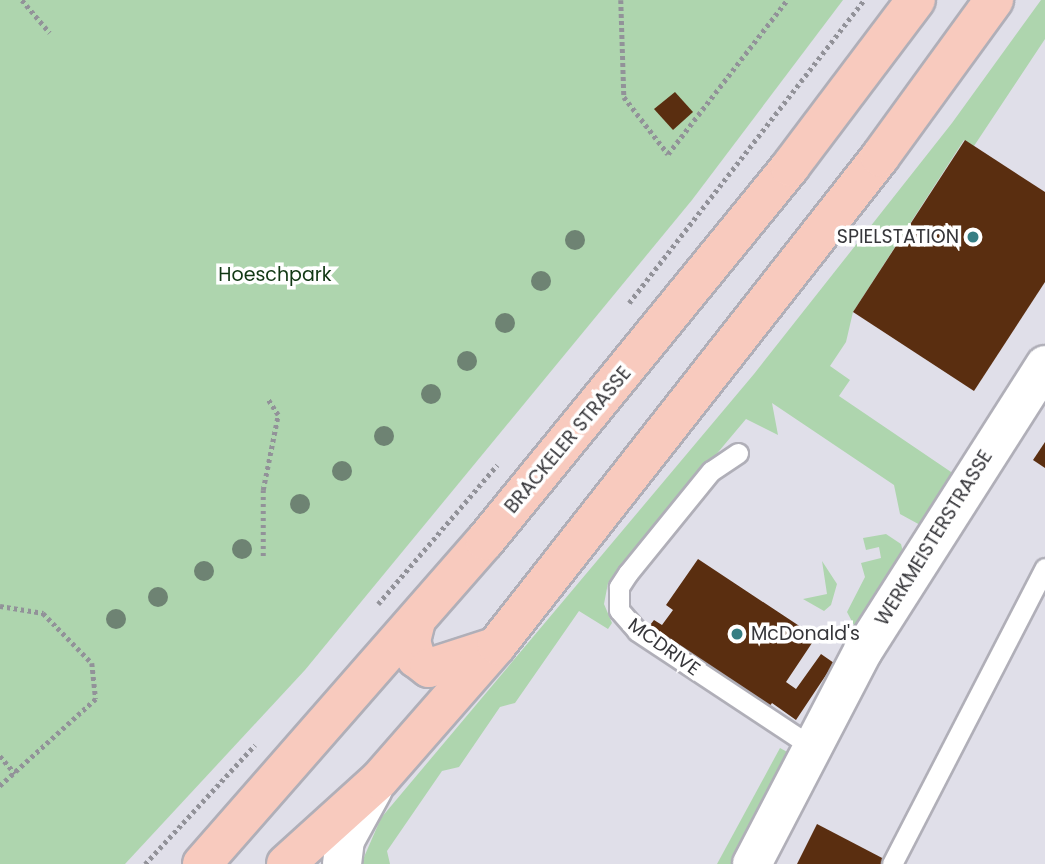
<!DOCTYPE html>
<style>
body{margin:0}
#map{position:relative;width:1045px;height:864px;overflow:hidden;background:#e0dfe9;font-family:Poppins,sans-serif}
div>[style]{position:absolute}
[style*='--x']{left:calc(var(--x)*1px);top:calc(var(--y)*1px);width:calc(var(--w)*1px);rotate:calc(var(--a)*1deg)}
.green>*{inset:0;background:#aed5ae}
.building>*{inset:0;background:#5a2e10}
.path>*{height:4.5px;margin-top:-2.25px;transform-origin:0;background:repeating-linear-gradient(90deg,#929299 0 3.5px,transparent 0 7px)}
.roads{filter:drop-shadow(2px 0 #b0afb8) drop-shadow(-2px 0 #b0afb8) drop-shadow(0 2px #b0afb8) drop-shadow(0 -2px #b0afb8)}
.service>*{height:19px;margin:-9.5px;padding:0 9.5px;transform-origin:9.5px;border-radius:9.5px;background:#fff}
.minor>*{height:38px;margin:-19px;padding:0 19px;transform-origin:19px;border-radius:19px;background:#fff}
.trunk>*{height:38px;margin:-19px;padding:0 19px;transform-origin:19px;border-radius:19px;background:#f8cabe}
.trees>*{width:20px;height:20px;margin:-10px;border-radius:50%;background:#6e8373}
.dots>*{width:19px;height:19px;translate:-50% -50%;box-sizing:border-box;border:4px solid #fff;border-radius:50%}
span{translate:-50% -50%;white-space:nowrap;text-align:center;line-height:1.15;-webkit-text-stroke:7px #fff;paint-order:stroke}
.poi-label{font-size:19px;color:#36363a}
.right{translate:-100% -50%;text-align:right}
.left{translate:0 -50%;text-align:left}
.park-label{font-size:19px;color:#103713}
.street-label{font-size:19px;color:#36363a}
</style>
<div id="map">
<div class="green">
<i style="clip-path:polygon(0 0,843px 0,692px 200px,305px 670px,125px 864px,0 864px)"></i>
<i style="clip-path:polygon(1041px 0,1045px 0,1045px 39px,974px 146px,964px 140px,853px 312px,846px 342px,830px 366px,850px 380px,839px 396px,954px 474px,922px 526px,900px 514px,894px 485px,772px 403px,778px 435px,746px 419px,608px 583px,604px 604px,612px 623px,608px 629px,579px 611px,515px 703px,500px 707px,459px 767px,442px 771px,387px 851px,390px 864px,361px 864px,381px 818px,754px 374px,952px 123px)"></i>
<i style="clip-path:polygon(886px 534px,901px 544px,903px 552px,856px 629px,847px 612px,865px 577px,861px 563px,881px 558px,879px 547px,866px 550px,863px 538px)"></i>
<i style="clip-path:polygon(822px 561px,837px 584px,831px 605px,824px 611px,803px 599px,827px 594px)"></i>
<i style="clip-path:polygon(780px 748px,789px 753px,735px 864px,717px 864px)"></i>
</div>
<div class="building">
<i style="clip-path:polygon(675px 92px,693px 112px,673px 130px,654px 109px)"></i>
<i style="clip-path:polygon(965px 140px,1045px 192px,1045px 282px,974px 391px,853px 312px)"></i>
<i style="clip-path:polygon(1045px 442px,1045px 468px,1033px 460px)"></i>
<i style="clip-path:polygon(698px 559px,816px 637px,786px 682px,796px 689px,821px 654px,834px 663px,796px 720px,772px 703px,769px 707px,704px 663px,701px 666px,660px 632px,656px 636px,647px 629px,654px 620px,662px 625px,673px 610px,666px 605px)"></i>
<i style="clip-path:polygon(817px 824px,886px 860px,884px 864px,797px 864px)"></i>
</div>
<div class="path">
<i style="--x:22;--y:0;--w:43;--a:49.7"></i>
<i style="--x:621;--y:0;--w:97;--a:88.2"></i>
<i style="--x:624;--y:97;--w:72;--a:52.3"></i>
<i style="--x:668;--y:154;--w:195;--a:-52.3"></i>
<i style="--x:629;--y:303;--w:383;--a:-52.2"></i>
<i style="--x:263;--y:556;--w:66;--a:-90"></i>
<i style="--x:263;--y:490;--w:76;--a:-78.7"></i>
<i style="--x:278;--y:415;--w:20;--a:-123"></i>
<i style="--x:378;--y:604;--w:183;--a:-49.4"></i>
<i style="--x:0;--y:606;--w:44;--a:9.2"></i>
<i style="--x:43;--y:613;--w:70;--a:45.6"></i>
<i style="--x:92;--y:663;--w:36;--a:84"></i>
<i style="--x:96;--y:699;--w:130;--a:137.8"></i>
<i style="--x:0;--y:756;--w:23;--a:49"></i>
<i style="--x:145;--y:864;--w:162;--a:-47.3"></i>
</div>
<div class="roads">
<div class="service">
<i style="--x:738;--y:453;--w:32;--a:146"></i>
<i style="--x:711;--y:471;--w:132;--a:129.1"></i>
<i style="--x:628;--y:573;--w:17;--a:123"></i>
<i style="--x:619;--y:587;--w:23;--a:90"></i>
<i style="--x:619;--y:610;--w:28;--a:49"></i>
<i style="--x:637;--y:631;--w:210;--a:33.5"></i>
<i style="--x:892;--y:864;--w:333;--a:-62.7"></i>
</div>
<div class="minor">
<i style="--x:342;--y:864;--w:24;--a:-83"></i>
<i style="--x:345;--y:840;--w:58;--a:-61.2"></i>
<i style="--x:752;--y:864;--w:240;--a:-62.5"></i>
<i style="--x:863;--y:651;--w:339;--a:-57.5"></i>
</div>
<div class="trunk">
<i style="--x:416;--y:621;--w:21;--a:104"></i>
<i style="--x:411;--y:641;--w:18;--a:74"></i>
<i style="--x:416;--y:658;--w:16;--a:38"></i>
<i style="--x:429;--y:668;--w:65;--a:-17.9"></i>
<i style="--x:202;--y:864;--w:429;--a:-48.8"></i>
<i style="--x:485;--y:541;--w:483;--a:-50.8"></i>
<i style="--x:790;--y:167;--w:209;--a:-53"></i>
<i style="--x:286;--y:864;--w:125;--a:-42.1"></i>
<i style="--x:379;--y:780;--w:179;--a:-48.8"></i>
<i style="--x:497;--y:645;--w:620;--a:-51.87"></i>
<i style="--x:880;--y:157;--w:194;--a:-54"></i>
</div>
</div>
<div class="trees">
<i style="left:575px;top:240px"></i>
<i style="left:541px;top:281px"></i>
<i style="left:505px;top:323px"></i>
<i style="left:467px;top:361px"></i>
<i style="left:431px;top:394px"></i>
<i style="left:384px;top:436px"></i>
<i style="left:342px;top:471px"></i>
<i style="left:300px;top:504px"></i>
<i style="left:242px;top:549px"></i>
<i style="left:204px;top:571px"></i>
<i style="left:158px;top:597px"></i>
<i style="left:116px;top:619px"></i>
</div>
<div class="dots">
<i style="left:973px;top:237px;background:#367e83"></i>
<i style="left:737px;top:634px;background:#367e83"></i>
</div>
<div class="poi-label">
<span class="right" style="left:959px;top:237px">SPIELSTATION</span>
<span class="left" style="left:751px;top:634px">McDonald's</span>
</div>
<div class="park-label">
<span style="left:275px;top:275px">Hoeschpark</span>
</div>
<div class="street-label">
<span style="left:568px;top:440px;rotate:-50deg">BRACKELER STRASSE</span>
<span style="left:934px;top:538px;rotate:-58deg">WERKMEISTERSTRASSE</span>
<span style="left:664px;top:647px;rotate:36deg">MCDRIVE</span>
</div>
</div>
